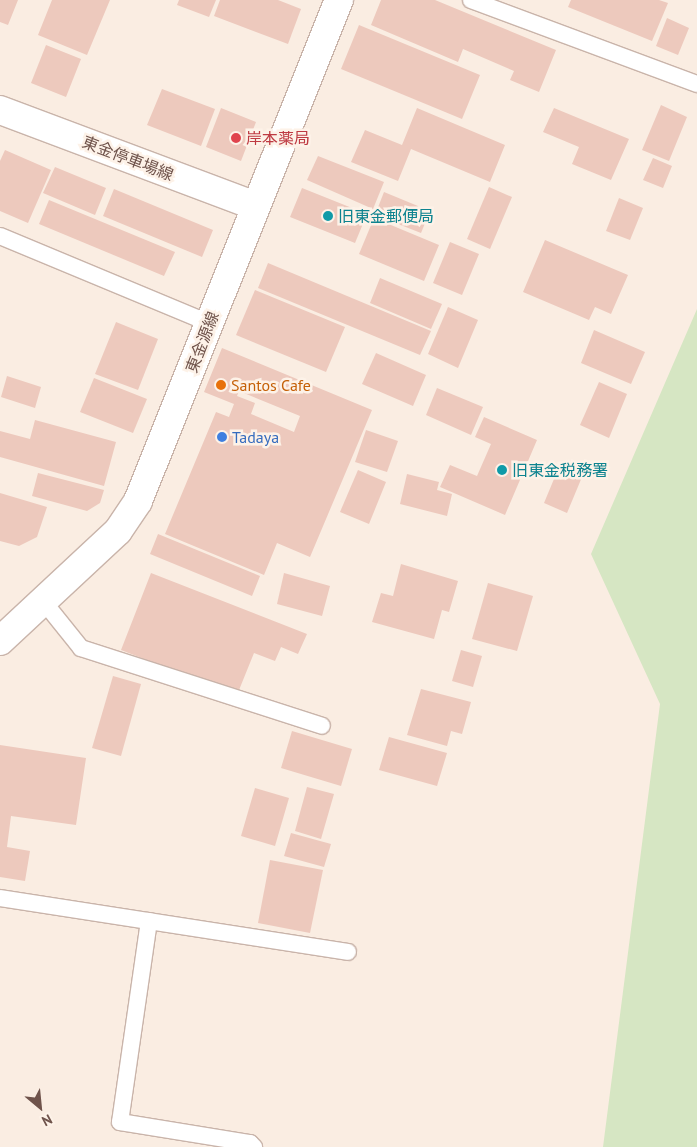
<!DOCTYPE html>
<meta charset="utf-8">
<style>
body{margin:0}
#map{position:relative;width:697px;height:1147px;overflow:hidden;background:#faede2;font-family:"PT Sans","Noto Sans JP",sans-serif}
div>[style]{position:absolute}
[style*='--x']{left:calc(var(--x)*1px);top:calc(var(--y)*1px);width:calc(var(--w)*1px);rotate:calc(var(--a)*1deg)}
.green>*{inset:0;background:#d6e6c3}
.building>*{inset:0;background:#edc9bd}
.roads{filter:drop-shadow(1px 0 #c9b4aa) drop-shadow(-1px 0 #c9b4aa) drop-shadow(0 1px #c9b4aa) drop-shadow(0 -1px #c9b4aa)}
.service>*{height:16px;margin:-8px;padding:0 8px;transform-origin:8px;border-radius:8px;background:#fff}
.secondary>*{height:28px;margin:-14px;padding:0 14px;transform-origin:14px;border-radius:14px;background:#fff}
.dots>*{width:14px;height:14px;translate:-50% -50%;box-sizing:border-box;border:2px solid #fdf2e8;border-radius:50%}
span{translate:-50% -50%;white-space:nowrap;text-align:center;line-height:1.15;-webkit-text-stroke:5px #fdf2e8;paint-order:stroke}
.health-label{font-size:16px;color:#be3a42}
.left{translate:0 -50%;text-align:left}
.street-label{font-size:16px;color:#6f534b}
.culture-label{font-size:16px;color:#0d838f}
.food-label{font-size:16px;color:#c56008}
.shop-label{font-size:16px;color:#366cbe}
.north{position:absolute;left:15px;top:1082px;width:50px;height:50px;-webkit-text-stroke:4px #fdf2e8;paint-order:stroke;rotate:152deg;font-size:14px;font-weight:700;line-height:20px;text-align:center;color:#6f534b}
.north::after{content:'';display:block;margin:auto;width:18px;height:22px;background:#6f534b;clip-path:polygon(50% 0,100% 100%,50% 72%,0 100%)}
</style>
<div id="map">
<div class="green">
<i style="clip-path:polygon(697px 309px,697px 1147px,603px 1147px,660px 704px,591px 554px)"></i>
</div>
<div class="building">
<i style="clip-path:polygon(0 0,18px 0,8px 25px,0 22px)"></i>
<i style="clip-path:polygon(52px 0,110px 0,87px 55px,38px 35px)"></i>
<i style="clip-path:polygon(179px 0,216px 0,209px 17px,177px 5px)"></i>
<i style="clip-path:polygon(220px 0,278px 0,301px 9px,288px 44px,214px 16px)"></i>
<i style="clip-path:polygon(381px 0,435px 0,556px 50px,539px 92px,510px 80px,514px 71px,463px 49px,458px 62px,371px 25px)"></i>
<i style="clip-path:polygon(571px 0,659px 0,668px 3px,652px 41px,568px 7px)"></i>
<i style="clip-path:polygon(667px 18px,689px 28px,678px 55px,656px 46px)"></i>
<i style="clip-path:polygon(359px 25px,480px 75px,462px 119px,341px 69px)"></i>
<i style="clip-path:polygon(46px 45px,81px 59px,66px 97px,31px 83px)"></i>
<i style="clip-path:polygon(162px 89px,215px 109px,201px 146px,147px 125px)"></i>
<i style="clip-path:polygon(661px 105px,687px 117px,669px 161px,642px 150px)"></i>
<i style="clip-path:polygon(221px 108px,256px 122px,241px 161px,206px 147px)"></i>
<i style="clip-path:polygon(417px 108px,505px 145px,490px 182px,411px 149px,398px 181px,351px 162px,365px 130px,402px 145px)"></i>
<i style="clip-path:polygon(554px 108px,629px 139px,611px 180px,572px 164px,579px 147px,543px 132px)"></i>
<i style="clip-path:polygon(5px 150px,51px 170px,28px 223px,0 211px,0 161px)"></i>
<i style="clip-path:polygon(318px 156px,384px 182px,373px 209px,307px 180px)"></i>
<i style="clip-path:polygon(653px 158px,672px 166px,663px 188px,643px 180px)"></i>
<i style="clip-path:polygon(55px 167px,106px 188px,95px 215px,43px 193px)"></i>
<i style="clip-path:polygon(489px 187px,512px 197px,490px 249px,467px 239px)"></i>
<i style="clip-path:polygon(302px 188px,367px 214px,355px 243px,290px 217px)"></i>
<i style="clip-path:polygon(114px 189px,213px 230px,202px 257px,103px 216px)"></i>
<i style="clip-path:polygon(384px 192px,430px 211px,421px 233px,375px 215px)"></i>
<i style="clip-path:polygon(619px 198px,643px 208px,630px 240px,606px 231px)"></i>
<i style="clip-path:polygon(49px 200px,175px 252px,164px 276px,39px 224px)"></i>
<i style="clip-path:polygon(374px 218px,439px 245px,424px 281px,359px 254px)"></i>
<i style="clip-path:polygon(545px 240px,628px 275px,611px 314px,595px 307px,589px 320px,523px 292px)"></i>
<i style="clip-path:polygon(450px 242px,479px 254px,462px 295px,433px 283px)"></i>
<i style="clip-path:polygon(268px 263px,431px 331px,420px 355px,258px 288px)"></i>
<i style="clip-path:polygon(380px 278px,442px 304px,431px 329px,370px 303px)"></i>
<i style="clip-path:polygon(255px 290px,345px 327px,326px 372px,236px 335px)"></i>
<i style="clip-path:polygon(448px 307px,478px 320px,458px 368px,428px 354px)"></i>
<i style="clip-path:polygon(116px 322px,158px 339px,138px 390px,95px 374px)"></i>
<i style="clip-path:polygon(594px 330px,645px 352px,631px 384px,581px 363px)"></i>
<i style="clip-path:polygon(evenodd,222px 348px,372px 410px,310px 557px,277px 543px,264px 575px,165px 534px,216px 412px,229px 417px,234px 404px,204px 392px,222px 348px,239px 391px,300px 416px,294px 432px,251px 414px,255px 403px,237px 396px,239px 391px)"></i>
<i style="clip-path:polygon(376px 353px,426px 375px,413px 406px,362px 384px)"></i>
<i style="clip-path:polygon(7px 376px,41px 387px,35px 408px,1px 397px)"></i>
<i style="clip-path:polygon(94px 378px,147px 399px,133px 433px,80px 412px)"></i>
<i style="clip-path:polygon(599px 382px,627px 394px,609px 438px,580px 425px)"></i>
<i style="clip-path:polygon(437px 388px,483px 407px,471px 435px,426px 415px)"></i>
<i style="clip-path:polygon(484px 417px,537px 440px,505px 515px,440px 487px,450px 465px,477px 476px,491px 444px,475px 437px)"></i>
<i style="clip-path:polygon(35px 420px,116px 442px,104px 486px,0 457px,0 431px,30px 439px)"></i>
<i style="clip-path:polygon(366px 430px,398px 441px,387px 472px,355px 462px)"></i>
<i style="clip-path:polygon(559px 467px,582px 477px,567px 513px,544px 503px)"></i>
<i style="clip-path:polygon(358px 470px,386px 482px,369px 524px,340px 512px)"></i>
<i style="clip-path:polygon(38px 473px,104px 490px,100px 503px,87px 511px,32px 496px)"></i>
<i style="clip-path:polygon(407px 474px,439px 482px,437px 490px,452px 494px,447px 516px,400px 504px)"></i>
<i style="clip-path:polygon(0 493px,47px 507px,37px 537px,19px 546px,0 541px)"></i>
<i style="clip-path:polygon(158px 534px,260px 576px,252px 596px,150px 554px)"></i>
<i style="clip-path:polygon(401px 564px,458px 581px,449px 612px,442px 610px,434px 639px,372px 622px,381px 593px,393px 596px)"></i>
<i style="clip-path:polygon(151px 573px,307px 634px,298px 654px,281px 647px,275px 661px,254px 653px,237px 695px,121px 650px)"></i>
<i style="clip-path:polygon(284px 573px,330px 586px,322px 616px,277px 604px)"></i>
<i style="clip-path:polygon(488px 583px,533px 596px,517px 651px,472px 639px)"></i>
<i style="clip-path:polygon(461px 650px,482px 656px,473px 687px,452px 681px)"></i>
<i style="clip-path:polygon(113px 676px,141px 684px,121px 756px,92px 748px)"></i>
<i style="clip-path:polygon(421px 689px,471px 702px,462px 734px,451px 731px,447px 746px,407px 735px)"></i>
<i style="clip-path:polygon(292px 731px,352px 749px,341px 786px,281px 768px)"></i>
<i style="clip-path:polygon(389px 737px,447px 753px,437px 786px,379px 770px)"></i>
<i style="clip-path:polygon(0 745px,86px 758px,76px 825px,11px 816px,7px 847px,30px 851px,25px 881px,0 877px)"></i>
<i style="clip-path:polygon(307px 787px,334px 794px,321px 839px,295px 831px)"></i>
<i style="clip-path:polygon(255px 788px,289px 798px,275px 846px,241px 836px)"></i>
<i style="clip-path:polygon(291px 833px,331px 844px,324px 867px,284px 856px)"></i>
<i style="clip-path:polygon(270px 860px,323px 870px,310px 933px,258px 923px)"></i>
</div>
<div class="roads">
<div class="service">
<i style="--x:471;--y:0;--w:241;--a:20.4"></i>
<i style="--x:0;--y:236;--w:226;--a:22.6"></i>
<i style="--x:44;--y:602;--w:59;--a:51.2"></i>
<i style="--x:81;--y:648;--w:253;--a:17.9"></i>
<i style="--x:0;--y:898;--w:352;--a:8.8"></i>
<i style="--x:149;--y:921;--w:203;--a:98.2"></i>
<i style="--x:120;--y:1122;--w:132;--a:9.2"></i>
<i style="--x:250;--y:1143;--w:6;--a:45"></i>
</div>
<div class="secondary">
<i style="--x:0;--y:110;--w:272;--a:20.6"></i>
<i style="--x:0;--y:641;--w:161;--a:-43"></i>
<i style="--x:118;--y:531;--w:36;--a:-56"></i>
<i style="--x:138;--y:501;--w:540;--a:-68.14"></i>
</div>
</div>
<div class="dots">
<i style="left:236px;top:138px;background:#e0444e"></i>
<i style="left:328px;top:216px;background:#0f9aa8"></i>
<i style="left:221px;top:385px;background:#e8710a"></i>
<i style="left:222px;top:437px;background:#3f7fe0"></i>
<i style="left:502px;top:470px;background:#0f9aa8"></i>
</div>
<div class="health-label">
<span class="left" style="left:246px;top:138px">岸本薬局</span>
</div>
<div class="street-label">
<span style="left:128px;top:158px;rotate:21deg">東金停車場線</span>
<span style="left:202px;top:342px;rotate:-69deg">東金源線</span>
</div>
<div class="culture-label">
<span class="left" style="left:338px;top:216px">旧東金郵便局</span>
<span class="left" style="left:512px;top:470px">旧東金税務署</span>
</div>
<div class="food-label">
<span class="left" style="left:231px;top:385px">Santos Cafe</span>
</div>
<div class="shop-label">
<span class="left" style="left:232px;top:437px">Tadaya</span>
</div>
<div class="north">N</div>
</div>
